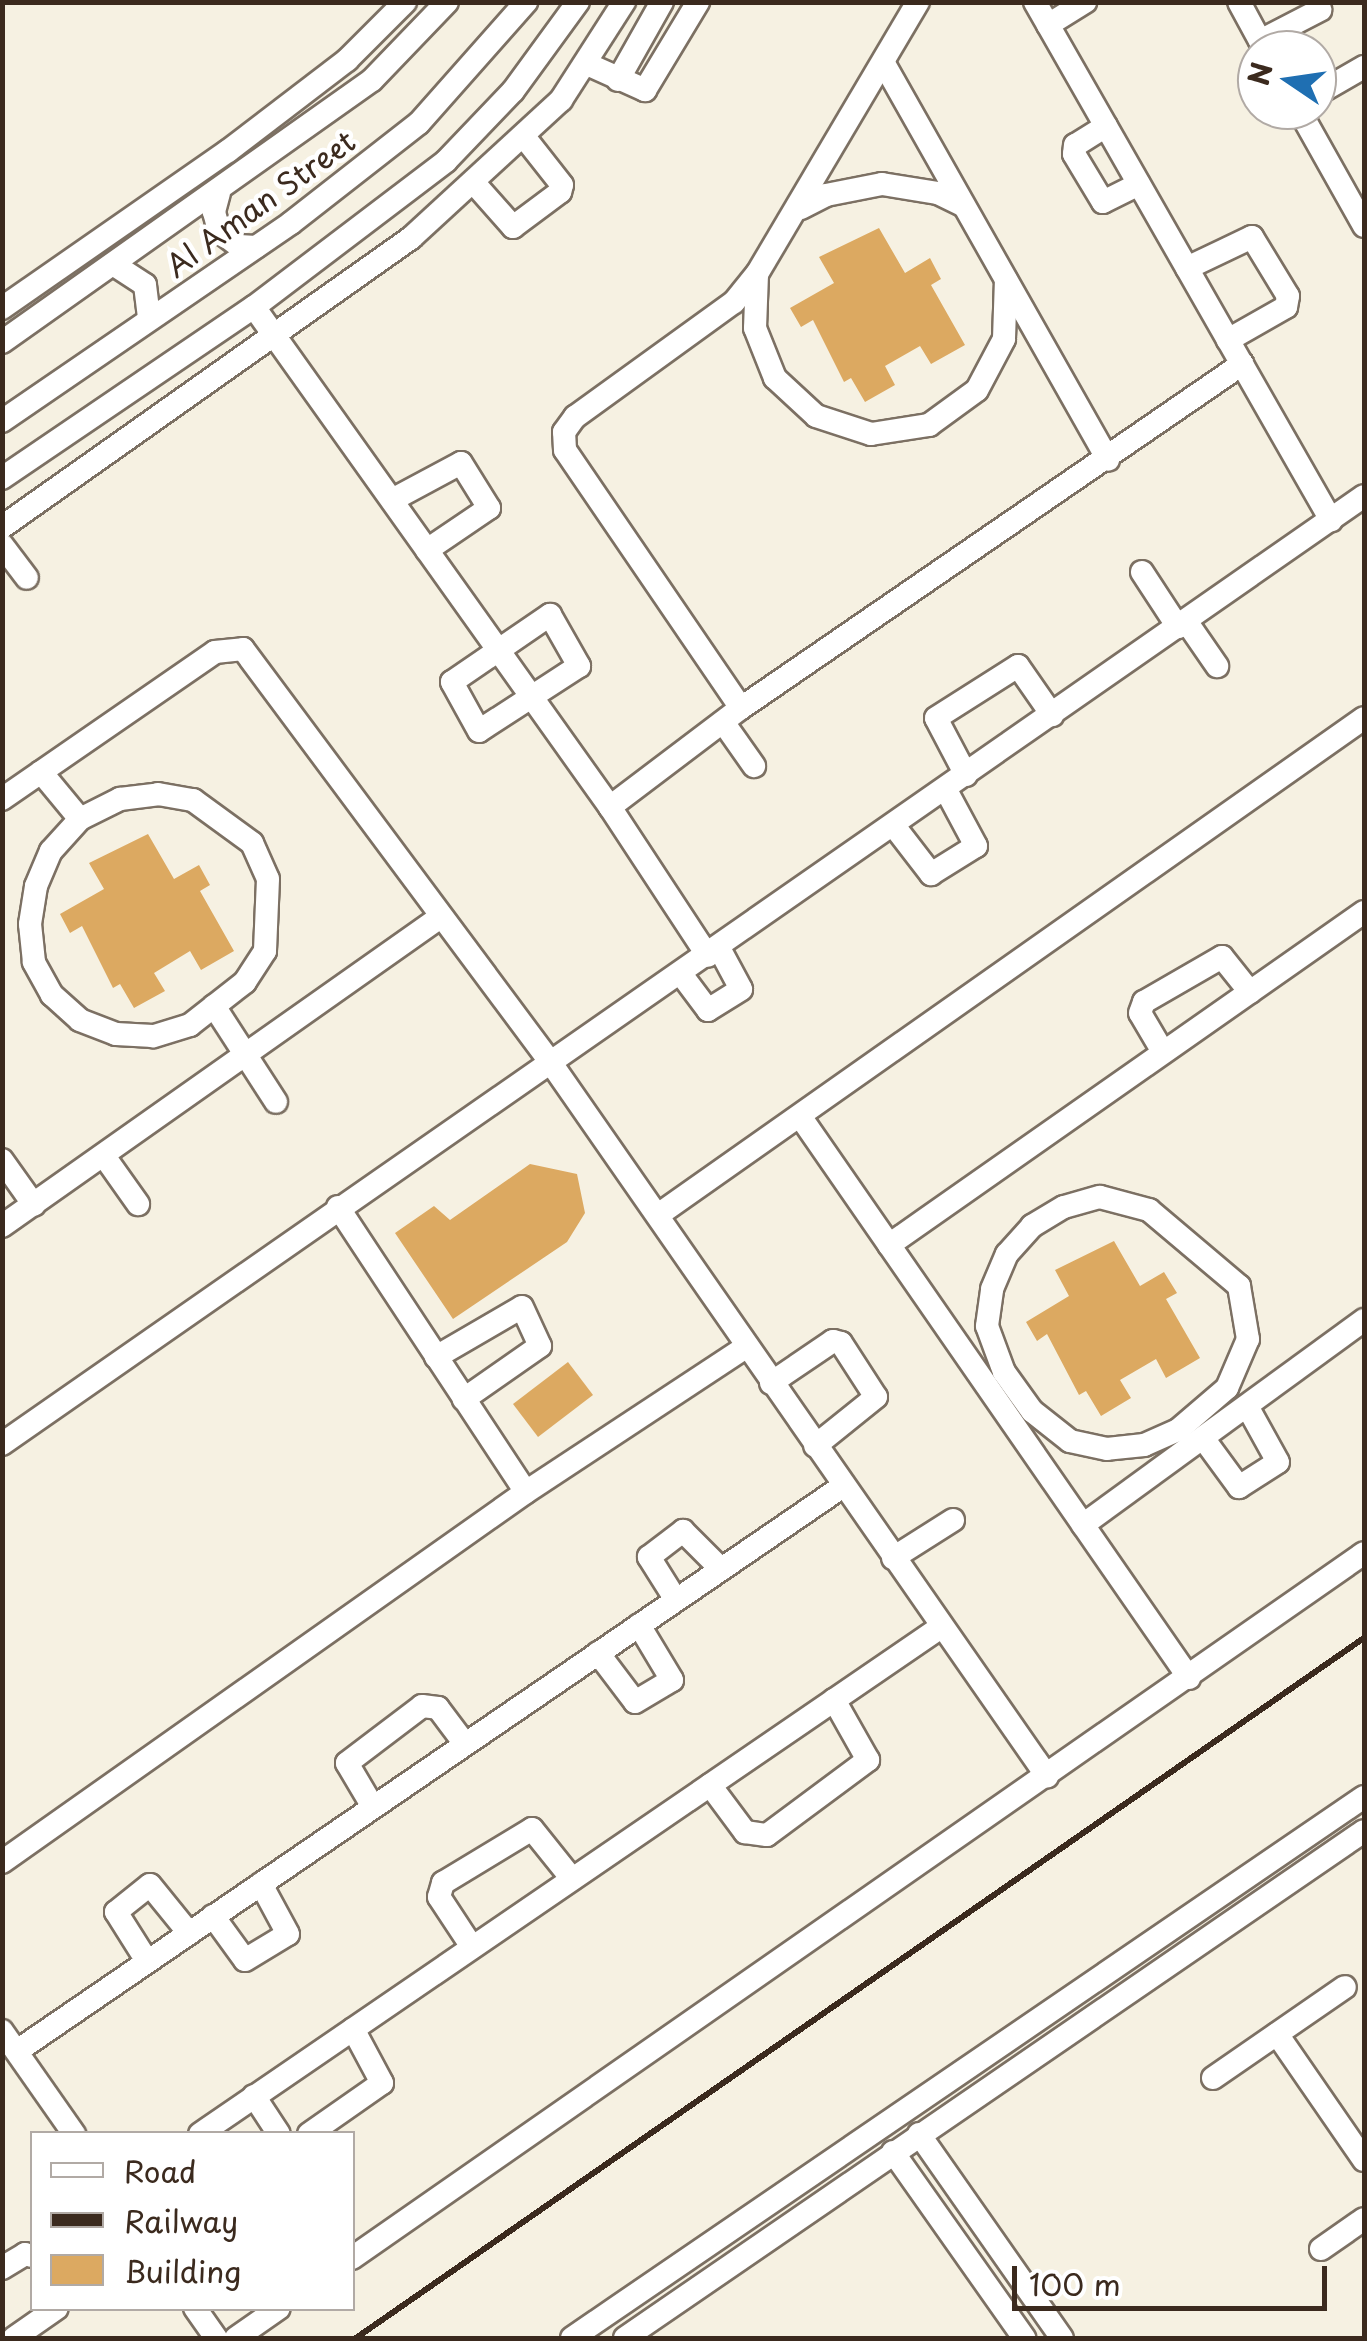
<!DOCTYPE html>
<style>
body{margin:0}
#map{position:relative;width:1367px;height:2341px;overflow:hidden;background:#f6f1e2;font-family:"Playpen Sans",sans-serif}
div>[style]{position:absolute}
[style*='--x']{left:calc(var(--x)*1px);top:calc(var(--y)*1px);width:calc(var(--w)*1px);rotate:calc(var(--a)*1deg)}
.building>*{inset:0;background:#dca961}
.roads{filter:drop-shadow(2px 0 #7c7063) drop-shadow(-2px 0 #7c7063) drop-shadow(0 2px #7c7063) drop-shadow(0 -2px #7c7063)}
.minor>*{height:22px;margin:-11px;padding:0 11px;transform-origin:11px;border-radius:11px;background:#fff}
.rail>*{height:6px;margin:-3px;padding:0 3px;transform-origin:3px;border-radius:3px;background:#3b2a1e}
span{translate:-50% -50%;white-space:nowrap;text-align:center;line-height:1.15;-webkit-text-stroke:9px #fff;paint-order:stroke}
.street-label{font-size:30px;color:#3b2a1e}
.frame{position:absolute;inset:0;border:5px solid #3b2a1e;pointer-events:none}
.legend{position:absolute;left:30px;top:2131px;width:325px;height:180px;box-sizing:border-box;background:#fff;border:2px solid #b1aaa5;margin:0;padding:12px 18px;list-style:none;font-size:30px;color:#3b2a1e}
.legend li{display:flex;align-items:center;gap:20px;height:50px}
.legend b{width:50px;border:2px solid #b1aaa5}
.north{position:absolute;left:1237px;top:30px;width:100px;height:100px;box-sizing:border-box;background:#fff;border:2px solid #b1aaa5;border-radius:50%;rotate:283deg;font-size:28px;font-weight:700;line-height:40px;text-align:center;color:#3b2a1e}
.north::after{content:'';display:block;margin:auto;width:35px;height:45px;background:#1f6fb2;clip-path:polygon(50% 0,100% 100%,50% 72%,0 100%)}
.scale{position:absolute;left:1012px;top:2266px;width:315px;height:45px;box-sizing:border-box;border:5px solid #3b2a1e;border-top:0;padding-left:12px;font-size:30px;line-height:35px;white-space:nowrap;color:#3b2a1e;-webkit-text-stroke:8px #fff;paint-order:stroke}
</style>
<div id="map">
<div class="building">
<i style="clip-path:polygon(879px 228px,905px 273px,930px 258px,941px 279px,931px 285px,965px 345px,931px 364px,920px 346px,885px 366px,895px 385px,865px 402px,851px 378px,844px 382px,813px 320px,801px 327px,790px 308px,834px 283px,819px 257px)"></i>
<i style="clip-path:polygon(148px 834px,174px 879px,199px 865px,210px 885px,200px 891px,234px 951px,201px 970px,190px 951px,154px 973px,165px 991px,134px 1008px,120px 984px,113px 988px,82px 926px,70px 933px,60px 914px,104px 889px,89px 863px)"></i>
<i style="clip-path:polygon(530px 1164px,577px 1174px,585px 1213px,567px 1242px,453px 1319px,395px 1233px,434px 1206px,450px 1220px)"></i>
<i style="clip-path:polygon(1114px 1241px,1140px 1286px,1164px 1272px,1177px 1293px,1166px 1299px,1200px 1358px,1166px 1378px,1156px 1359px,1120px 1380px,1131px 1398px,1101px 1416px,1086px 1391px,1079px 1395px,1047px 1334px,1037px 1341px,1026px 1322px,1069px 1296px,1055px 1270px)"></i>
<i style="clip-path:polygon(568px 1362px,593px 1395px,538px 1437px,513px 1404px)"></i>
</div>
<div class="roads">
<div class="minor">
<i style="--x:1035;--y:2;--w:597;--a:60.26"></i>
<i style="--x:1239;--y:2;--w:55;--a:61.6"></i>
<i style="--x:1048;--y:25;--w:44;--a:-31.9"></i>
<i style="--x:1260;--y:41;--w:68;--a:-27.3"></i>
<i style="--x:883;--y:62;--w:457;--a:60.5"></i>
<i style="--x:587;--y:64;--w:64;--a:24.1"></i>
<i style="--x:645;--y:90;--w:103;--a:-58.9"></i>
<i style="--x:618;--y:80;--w:90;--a:-60.6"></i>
<i style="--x:1317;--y:94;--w:54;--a:-29.9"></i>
<i style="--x:1299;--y:110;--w:133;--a:60.7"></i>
<i style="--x:1106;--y:126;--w:36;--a:148"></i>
<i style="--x:1075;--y:145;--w:9;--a:96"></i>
<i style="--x:1074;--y:154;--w:56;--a:58.9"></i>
<i style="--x:1103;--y:202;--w:40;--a:-26.6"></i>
<i style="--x:474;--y:183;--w:59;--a:48.4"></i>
<i style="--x:513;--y:227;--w:59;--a:-36.7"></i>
<i style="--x:560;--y:192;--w:7;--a:-74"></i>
<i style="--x:562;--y:185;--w:60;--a:-128.2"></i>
<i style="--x:219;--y:193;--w:20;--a:105"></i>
<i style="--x:214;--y:212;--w:20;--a:75"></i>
<i style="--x:219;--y:231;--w:25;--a:37"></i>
<i style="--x:239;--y:246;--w:17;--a:3"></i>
<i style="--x:801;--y:208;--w:28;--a:-27"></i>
<i style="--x:826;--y:195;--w:57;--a:-11.1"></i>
<i style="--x:882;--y:184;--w:57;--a:9.1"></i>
<i style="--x:938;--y:193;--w:28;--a:26"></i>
<i style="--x:113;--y:264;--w:38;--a:33"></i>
<i style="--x:145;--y:285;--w:34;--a:83"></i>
<i style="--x:1187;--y:268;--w:72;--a:-25.5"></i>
<i style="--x:1252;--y:237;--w:69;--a:58.6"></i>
<i style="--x:1288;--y:296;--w:11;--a:100"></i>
<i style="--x:1286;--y:307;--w:67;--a:150.4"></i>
<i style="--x:757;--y:274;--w:54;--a:92.1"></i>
<i style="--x:755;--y:328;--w:54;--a:68.2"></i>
<i style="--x:775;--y:378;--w:56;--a:42.8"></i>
<i style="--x:816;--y:416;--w:58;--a:18.1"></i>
<i style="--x:871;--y:434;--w:59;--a:-8.8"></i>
<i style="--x:929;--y:425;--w:59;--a:-36.1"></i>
<i style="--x:977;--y:390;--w:58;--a:-62.1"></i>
<i style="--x:1004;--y:339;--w:59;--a:-88.1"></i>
<i style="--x:254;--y:307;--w:614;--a:54.55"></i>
<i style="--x:610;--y:807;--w:178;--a:56.7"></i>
<i style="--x:2;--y:308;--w:275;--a:-34.8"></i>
<i style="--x:228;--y:151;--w:150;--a:-37.4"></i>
<i style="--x:347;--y:60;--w:82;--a:-45"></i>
<i style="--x:2;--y:342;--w:453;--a:-35.3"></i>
<i style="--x:372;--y:80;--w:108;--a:-46.1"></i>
<i style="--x:2;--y:421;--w:350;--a:-34.4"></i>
<i style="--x:291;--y:223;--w:162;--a:-38"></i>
<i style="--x:419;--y:123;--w:162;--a:-48.5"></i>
<i style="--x:2;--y:478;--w:305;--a:-34.2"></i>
<i style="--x:254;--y:307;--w:241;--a:-37.2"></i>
<i style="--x:446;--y:161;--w:97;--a:-46.3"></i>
<i style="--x:513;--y:91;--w:110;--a:-53.9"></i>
<i style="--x:392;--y:500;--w:78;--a:-28.2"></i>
<i style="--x:461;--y:463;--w:53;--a:58.1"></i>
<i style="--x:489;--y:508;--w:75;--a:145.9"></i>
<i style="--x:2;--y:527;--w:501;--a:-35.25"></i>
<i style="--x:411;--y:238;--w:204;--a:-42.6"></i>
<i style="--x:561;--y:100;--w:117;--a:-57.3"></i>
<i style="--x:2;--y:545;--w:41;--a:52.9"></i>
<i style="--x:1142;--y:572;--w:66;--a:56.8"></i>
<i style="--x:550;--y:615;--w:59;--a:60.4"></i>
<i style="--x:579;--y:666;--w:119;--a:147"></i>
<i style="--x:479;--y:731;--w:56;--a:-118.9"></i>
<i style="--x:452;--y:682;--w:119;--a:-34.4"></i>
<i style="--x:1186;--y:621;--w:55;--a:55.4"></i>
<i style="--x:741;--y:708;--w:312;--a:-124.3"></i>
<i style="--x:565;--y:450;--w:18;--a:-93"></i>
<i style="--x:564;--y:432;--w:19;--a:-54"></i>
<i style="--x:575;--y:417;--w:196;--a:-35.9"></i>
<i style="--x:734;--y:302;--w:36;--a:-51"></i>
<i style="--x:757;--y:274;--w:316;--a:-59.4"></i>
<i style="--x:723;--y:722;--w:54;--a:54.8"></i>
<i style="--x:41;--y:772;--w:61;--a:50.3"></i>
<i style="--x:966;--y:775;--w:64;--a:-117.8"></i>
<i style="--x:936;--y:718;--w:97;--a:-32.4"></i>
<i style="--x:1018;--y:666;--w:60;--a:55.2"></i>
<i style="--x:158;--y:794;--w:36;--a:10"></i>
<i style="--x:193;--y:800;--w:73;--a:36.1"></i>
<i style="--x:252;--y:843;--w:39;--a:66"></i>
<i style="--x:268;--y:879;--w:72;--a:92.4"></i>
<i style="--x:265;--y:951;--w:37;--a:123"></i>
<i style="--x:245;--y:982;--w:70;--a:142"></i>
<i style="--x:190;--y:1025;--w:39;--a:163"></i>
<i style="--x:153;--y:1036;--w:37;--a:-177"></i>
<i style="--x:116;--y:1034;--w:39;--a:-159"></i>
<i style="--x:80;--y:1020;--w:38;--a:-138"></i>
<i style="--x:52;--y:995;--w:38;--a:-119"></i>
<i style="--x:34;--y:962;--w:38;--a:-96"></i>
<i style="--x:30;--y:924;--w:38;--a:-81"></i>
<i style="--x:36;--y:886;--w:38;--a:-67"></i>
<i style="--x:51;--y:851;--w:43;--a:-47.8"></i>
<i style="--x:80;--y:819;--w:45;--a:-26.6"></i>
<i style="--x:120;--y:799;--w:38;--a:-7"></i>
<i style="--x:2;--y:799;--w:259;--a:-34.6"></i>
<i style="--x:215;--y:652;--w:28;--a:-6"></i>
<i style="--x:243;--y:649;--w:516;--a:53.35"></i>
<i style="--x:551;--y:1063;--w:869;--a:55.18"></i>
<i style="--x:610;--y:807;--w:164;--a:-37.1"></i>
<i style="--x:741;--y:708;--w:608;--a:-34.47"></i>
<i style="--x:894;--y:826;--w:61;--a:52.4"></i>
<i style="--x:931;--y:874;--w:53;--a:-31.9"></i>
<i style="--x:976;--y:846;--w:64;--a:-118.2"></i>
<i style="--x:681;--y:974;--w:45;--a:53.1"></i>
<i style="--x:708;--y:1010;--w:39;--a:-32"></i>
<i style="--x:741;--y:989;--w:47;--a:-118.2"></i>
<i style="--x:214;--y:1006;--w:114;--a:57.1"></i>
<i style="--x:1163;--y:1052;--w:45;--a:-120.5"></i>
<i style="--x:1140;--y:1013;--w:12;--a:-70"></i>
<i style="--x:1144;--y:1002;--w:90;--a:-30"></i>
<i style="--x:1222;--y:957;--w:45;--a:51.3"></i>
<i style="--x:802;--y:1119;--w:680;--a:55.3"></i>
<i style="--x:104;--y:1156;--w:59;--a:54.7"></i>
<i style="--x:2;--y:1160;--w:55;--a:54.6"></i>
<i style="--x:1100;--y:1197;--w:51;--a:14.9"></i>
<i style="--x:1149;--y:1210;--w:118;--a:40.2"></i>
<i style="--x:1239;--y:1286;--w:54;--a:80.4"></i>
<i style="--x:1248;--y:1339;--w:53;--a:113.2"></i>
<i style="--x:1227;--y:1388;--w:65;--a:139.4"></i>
<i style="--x:1178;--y:1430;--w:37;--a:156"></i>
<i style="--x:1144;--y:1445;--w:37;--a:174"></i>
<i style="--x:1107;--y:1449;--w:38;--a:-168"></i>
<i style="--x:1070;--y:1441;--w:48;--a:-141.7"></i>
<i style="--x:1032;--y:1411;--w:48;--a:-125.7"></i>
<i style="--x:1004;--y:1372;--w:49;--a:-110.3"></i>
<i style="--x:987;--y:1326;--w:37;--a:-82"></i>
<i style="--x:992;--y:1289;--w:38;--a:-67"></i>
<i style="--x:1007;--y:1254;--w:38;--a:-48"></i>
<i style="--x:1032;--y:1226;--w:37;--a:-31"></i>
<i style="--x:1064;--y:1207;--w:37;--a:-16"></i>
<i style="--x:338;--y:1207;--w:341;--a:56.6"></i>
<i style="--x:658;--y:1215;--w:863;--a:-35.14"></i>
<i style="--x:2;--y:1226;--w:535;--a:-35.18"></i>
<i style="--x:889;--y:1245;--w:580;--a:-35.03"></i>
<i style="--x:436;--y:1357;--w:99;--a:-30.2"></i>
<i style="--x:522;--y:1307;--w:43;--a:65.2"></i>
<i style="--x:540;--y:1346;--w:93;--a:145.1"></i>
<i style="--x:771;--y:1383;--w:75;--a:-34.1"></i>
<i style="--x:833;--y:1341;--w:8;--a:14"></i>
<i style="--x:841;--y:1343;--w:64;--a:57.1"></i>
<i style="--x:876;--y:1397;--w:78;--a:141.2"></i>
<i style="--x:1203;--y:1438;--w:61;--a:53.7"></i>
<i style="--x:1239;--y:1487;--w:46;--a:-32.7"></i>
<i style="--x:1278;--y:1462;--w:64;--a:-119"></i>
<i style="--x:2;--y:1444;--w:1659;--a:-34.84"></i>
<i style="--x:1083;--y:1525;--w:348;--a:-36.1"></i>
<i style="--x:893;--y:1558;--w:71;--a:-32.3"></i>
<i style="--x:676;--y:1600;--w:51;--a:-122.1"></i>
<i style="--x:649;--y:1557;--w:43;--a:-37.4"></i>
<i style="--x:683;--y:1531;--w:54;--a:45"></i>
<i style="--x:598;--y:1653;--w:61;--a:52.9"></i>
<i style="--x:635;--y:1702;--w:43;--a:-30.7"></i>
<i style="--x:672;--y:1680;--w:64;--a:-121"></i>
<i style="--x:710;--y:1785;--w:59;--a:53.3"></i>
<i style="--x:745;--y:1832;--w:22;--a:8"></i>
<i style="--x:767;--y:1835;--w:126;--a:-36.6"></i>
<i style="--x:868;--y:1760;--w:69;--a:-119.5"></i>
<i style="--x:373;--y:1807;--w:51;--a:-120.6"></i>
<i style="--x:347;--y:1763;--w:94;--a:-37.2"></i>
<i style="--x:422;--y:1706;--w:16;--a:7"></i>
<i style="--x:438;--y:1708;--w:45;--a:53.1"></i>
<i style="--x:2;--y:1862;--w:641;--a:-35.23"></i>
<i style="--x:526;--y:1492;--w:263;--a:-33.4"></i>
<i style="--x:213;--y:1916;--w:54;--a:54"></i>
<i style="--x:245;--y:1960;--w:50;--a:-31.2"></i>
<i style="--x:288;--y:1934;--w:57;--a:-118.4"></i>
<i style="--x:472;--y:1947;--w:60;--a:-123.4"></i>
<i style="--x:439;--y:1897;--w:15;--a:-74"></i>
<i style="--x:443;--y:1883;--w:104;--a:-31.2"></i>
<i style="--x:532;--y:1829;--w:64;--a:51.3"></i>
<i style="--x:147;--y:1961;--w:58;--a:-122.3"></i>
<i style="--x:116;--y:1912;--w:43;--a:-38.5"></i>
<i style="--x:150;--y:1885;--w:62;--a:50.9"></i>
<i style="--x:2;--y:2031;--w:126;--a:55"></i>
<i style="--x:1277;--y:2034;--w:153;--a:55.4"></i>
<i style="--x:17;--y:2051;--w:1001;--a:-34.37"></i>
<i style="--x:1213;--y:2078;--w:160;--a:-34.6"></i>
<i style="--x:254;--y:2096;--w:45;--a:56.7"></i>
<i style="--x:200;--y:2134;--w:898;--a:-34.38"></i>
<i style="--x:309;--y:2134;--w:89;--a:-34.9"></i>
<i style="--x:382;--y:2083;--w:61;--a:-118.2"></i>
<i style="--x:919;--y:2134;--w:249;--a:55"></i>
<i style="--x:893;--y:2152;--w:228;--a:54.8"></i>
<i style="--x:1321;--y:2249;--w:52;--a:-34.9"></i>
<i style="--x:352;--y:2258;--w:1233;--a:-34.86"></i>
<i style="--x:2;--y:2268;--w:27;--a:-31"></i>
<i style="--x:25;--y:2254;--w:7;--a:16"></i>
<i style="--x:195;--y:2308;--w:37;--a:55"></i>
<i style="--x:14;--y:2338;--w:52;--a:-34.9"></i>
<i style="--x:236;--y:2338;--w:52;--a:-34.9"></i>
<i style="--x:572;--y:2338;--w:959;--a:-34.34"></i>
<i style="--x:625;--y:2338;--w:896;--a:-34.45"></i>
</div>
</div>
<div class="rail">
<i style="--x:356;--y:2338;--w:1227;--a:-34.78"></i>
</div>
<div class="street-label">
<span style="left:260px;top:203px;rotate:-36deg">Al Aman Street</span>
</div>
<div class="frame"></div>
<ul class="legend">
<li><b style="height:12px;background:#fff"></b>Road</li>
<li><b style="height:12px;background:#3b2a1e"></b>Railway</li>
<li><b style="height:28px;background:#dca961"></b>Building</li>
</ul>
<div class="north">N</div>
<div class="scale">100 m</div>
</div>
